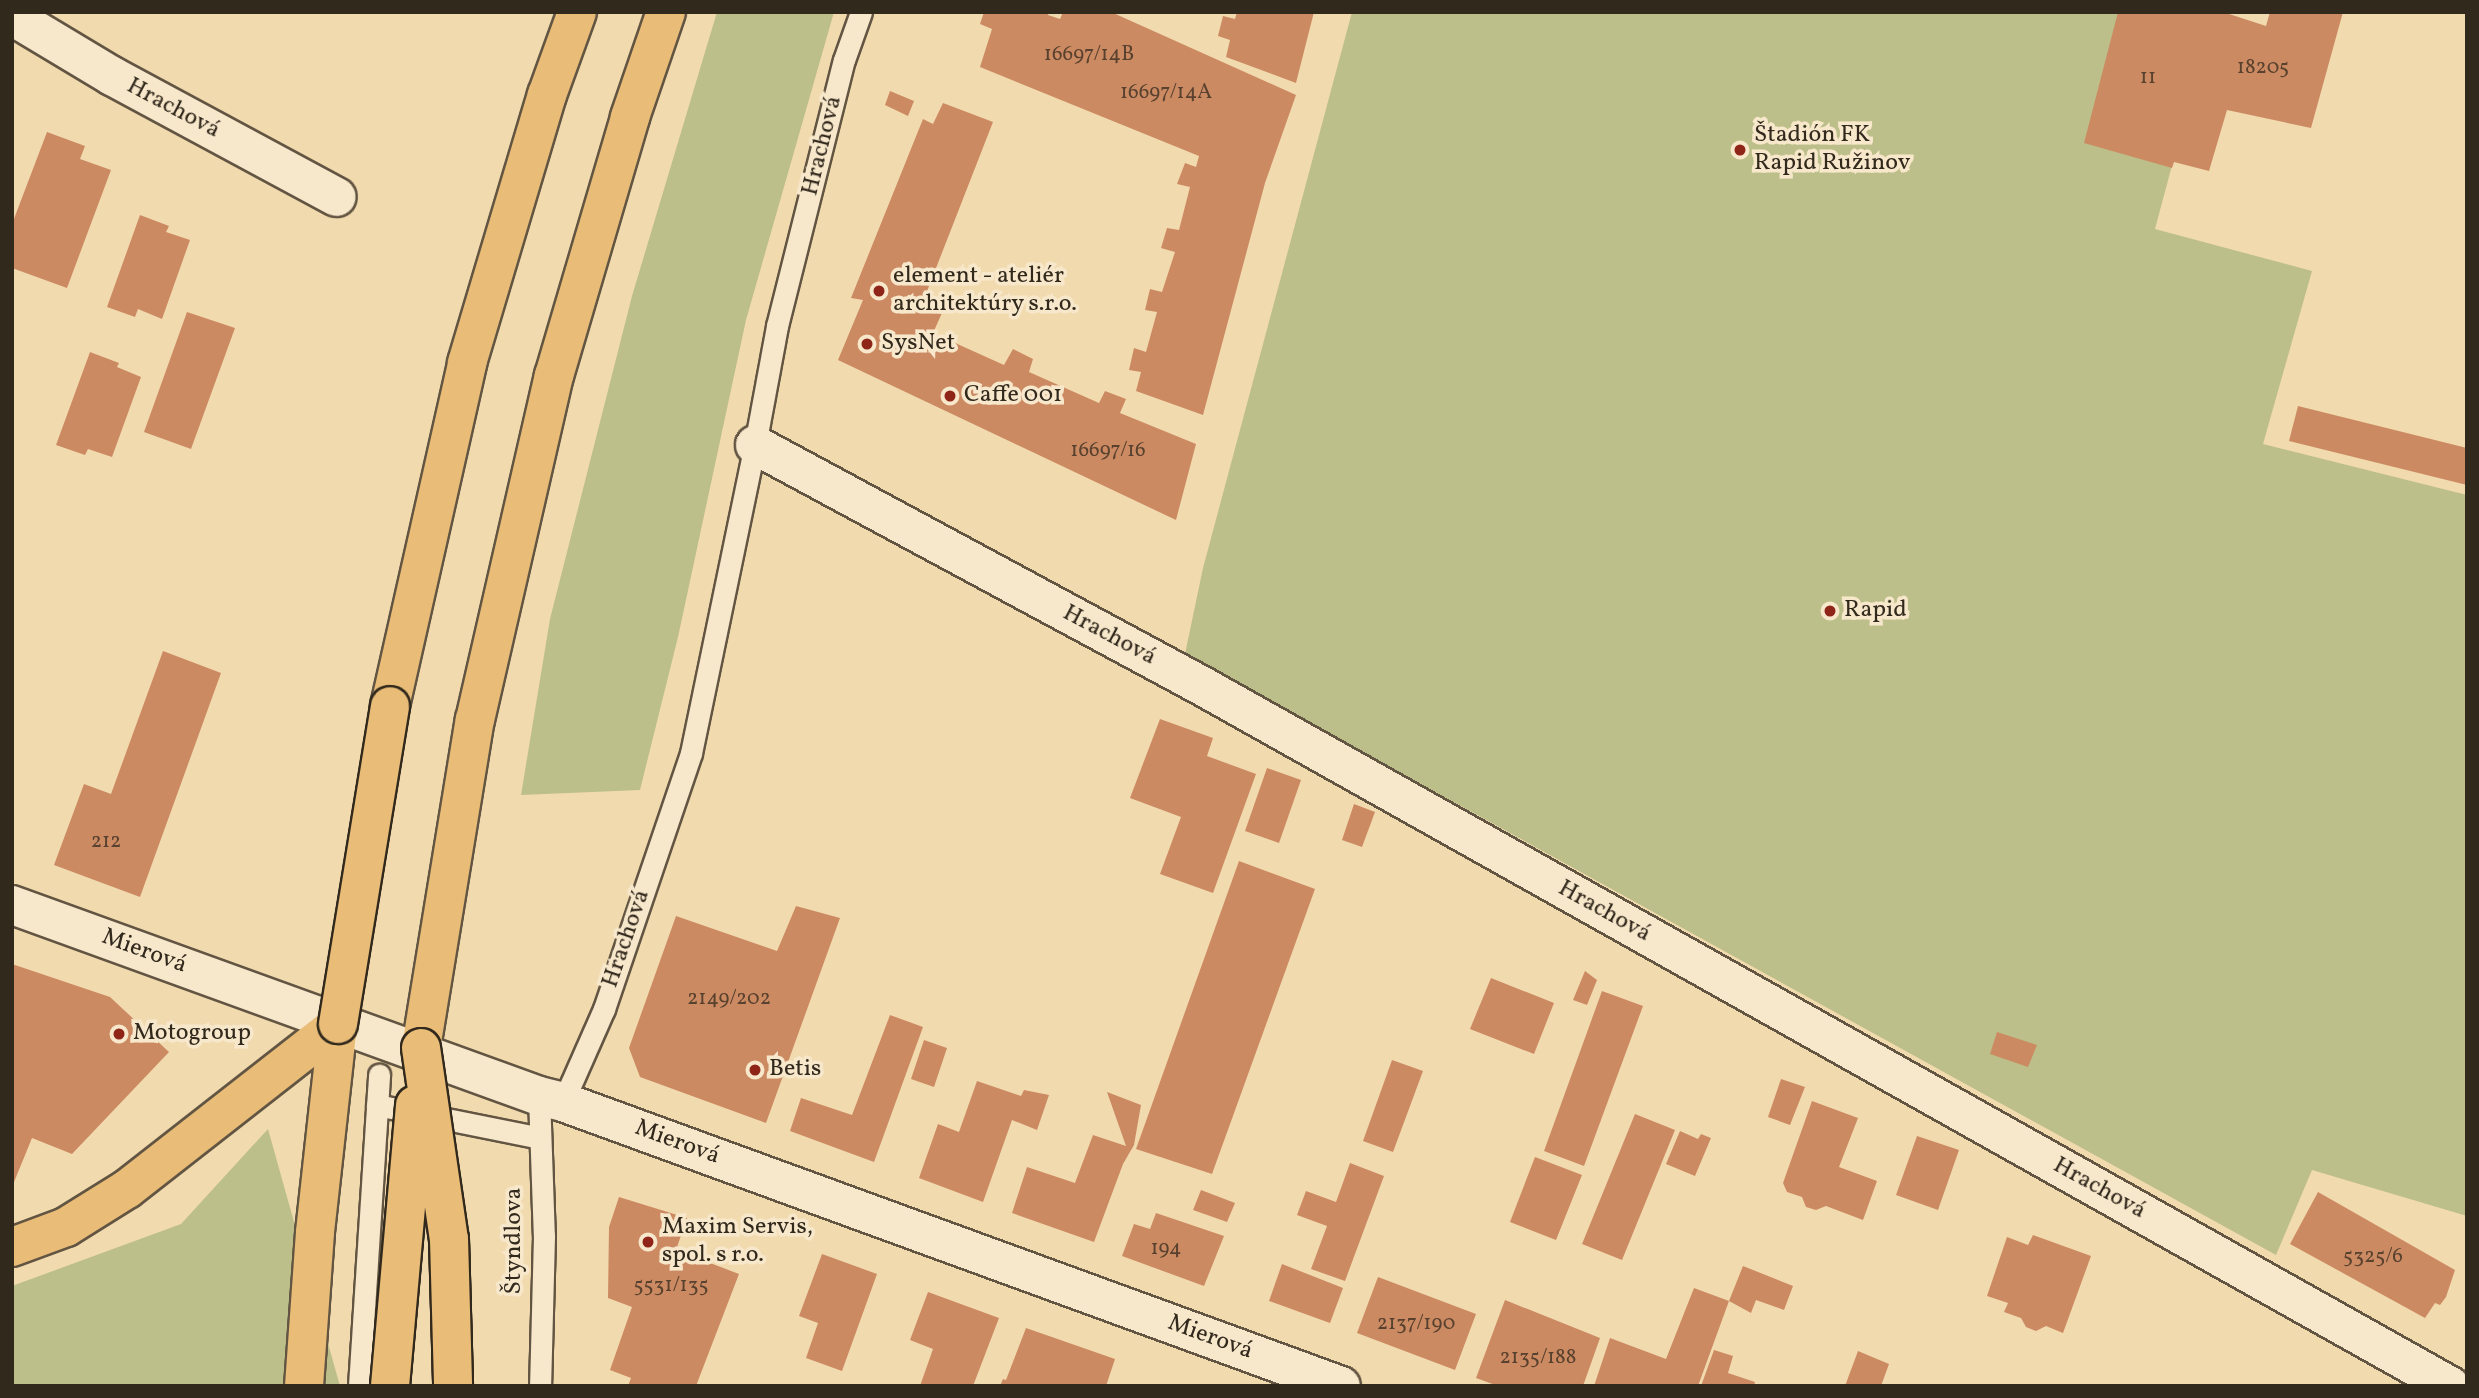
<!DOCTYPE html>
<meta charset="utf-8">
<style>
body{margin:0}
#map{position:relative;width:2479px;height:1398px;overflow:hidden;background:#f2daaf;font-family:Vollkorn,serif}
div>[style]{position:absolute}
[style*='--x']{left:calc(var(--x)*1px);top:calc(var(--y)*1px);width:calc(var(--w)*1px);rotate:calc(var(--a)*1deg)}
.green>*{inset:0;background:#bcbf89}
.building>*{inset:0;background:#cc8a62}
.roads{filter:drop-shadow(2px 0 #625542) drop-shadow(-2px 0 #625542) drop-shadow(0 2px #625542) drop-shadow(0 -2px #625542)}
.service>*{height:21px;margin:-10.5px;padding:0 10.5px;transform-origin:10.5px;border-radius:10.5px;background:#f7e7cb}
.minor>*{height:38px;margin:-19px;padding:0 19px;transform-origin:19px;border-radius:19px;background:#f7e7cb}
.tertiary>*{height:38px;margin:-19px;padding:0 19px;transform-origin:19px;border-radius:19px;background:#f7e7cb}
.motorway>*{height:38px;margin:-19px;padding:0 19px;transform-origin:19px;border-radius:19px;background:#e9bd78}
.bridges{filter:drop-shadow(2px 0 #32291d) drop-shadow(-2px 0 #32291d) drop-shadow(0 2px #32291d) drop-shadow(0 -2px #32291d)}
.motorway-bridge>*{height:38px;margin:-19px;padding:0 19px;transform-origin:19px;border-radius:19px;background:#e9bd78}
.dots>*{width:19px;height:19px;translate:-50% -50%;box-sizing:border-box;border:4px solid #f7e7cb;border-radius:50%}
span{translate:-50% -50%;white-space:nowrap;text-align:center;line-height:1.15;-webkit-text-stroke:7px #f7e7cb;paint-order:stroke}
.number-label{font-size:21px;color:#58412e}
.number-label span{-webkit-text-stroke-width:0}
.street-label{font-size:24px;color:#32291d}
.poi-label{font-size:24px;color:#32291d}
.left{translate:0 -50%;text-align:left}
.frame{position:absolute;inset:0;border:14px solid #32291d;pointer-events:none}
</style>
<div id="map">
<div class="green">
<i style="clip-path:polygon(717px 12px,834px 12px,746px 320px,678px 637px,640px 790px,521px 795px,550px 619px,632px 296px)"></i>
<i style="clip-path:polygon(1352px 12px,2213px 12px,2155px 229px,2312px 271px,2263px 444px,2467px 495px,2467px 1216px,2312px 1170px,2276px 1255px,1185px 654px,1203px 568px)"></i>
<i style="clip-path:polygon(268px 1129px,340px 1386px,12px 1386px,12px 1286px,181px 1224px)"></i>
</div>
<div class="building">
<i style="clip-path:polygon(984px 12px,1049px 12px,1048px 15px,1060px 19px,1063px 12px,1111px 12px,1296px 95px,1265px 183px,1203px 415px,1136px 391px,1141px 372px,1129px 370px,1134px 348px,1146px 352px,1157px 312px,1145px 310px,1150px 289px,1162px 292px,1175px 252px,1161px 248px,1167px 228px,1179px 230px,1190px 187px,1177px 184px,1185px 163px,1196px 167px,1199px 156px,980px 67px,992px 29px,980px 24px)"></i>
<i style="clip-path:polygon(1237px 12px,1314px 12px,1296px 83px,1226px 57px,1230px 40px,1218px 36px,1223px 16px,1235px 19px)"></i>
<i style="clip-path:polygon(2118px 12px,2223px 12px,2266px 26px,2270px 12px,2343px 12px,2311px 128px,2227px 110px,2209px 171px,2174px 162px,2172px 168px,2084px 143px)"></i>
<i style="clip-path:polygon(890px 91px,914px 101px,908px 116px,885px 105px)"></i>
<i style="clip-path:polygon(943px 103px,993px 122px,922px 304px,942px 313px,933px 333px,1004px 365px,1013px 349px,1033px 359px,1029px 372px,1099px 403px,1105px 391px,1126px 399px,1120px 413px,1196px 444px,1176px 520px,838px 360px,863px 300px,851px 298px,923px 119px,933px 124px)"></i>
<i style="clip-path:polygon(47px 132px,85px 146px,80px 159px,111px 170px,67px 288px,12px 268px,12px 224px)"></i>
<i style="clip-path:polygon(140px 215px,169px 226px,166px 232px,190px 240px,162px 319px,138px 309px,135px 317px,107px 307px)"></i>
<i style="clip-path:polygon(187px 312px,235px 328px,191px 449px,144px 432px)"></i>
<i style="clip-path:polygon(90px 352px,119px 363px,117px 367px,141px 377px,112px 457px,88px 449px,85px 455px,56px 445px)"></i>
<i style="clip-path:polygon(2298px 406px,2467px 448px,2467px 485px,2289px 441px)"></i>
<i style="clip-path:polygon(163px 651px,221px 673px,140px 897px,54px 865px,84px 784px,111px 794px)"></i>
<i style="clip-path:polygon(1160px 719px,1213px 738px,1207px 756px,1256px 774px,1213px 893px,1160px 874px,1181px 817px,1130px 798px)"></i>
<i style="clip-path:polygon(1267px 768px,1301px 780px,1279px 843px,1245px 831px)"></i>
<i style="clip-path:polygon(1354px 804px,1375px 812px,1362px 847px,1342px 840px)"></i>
<i style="clip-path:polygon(1239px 861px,1315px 889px,1212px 1174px,1136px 1149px)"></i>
<i style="clip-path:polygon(796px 906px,840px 918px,766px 1123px,640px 1077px,629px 1048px,676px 916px,777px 951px)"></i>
<i style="clip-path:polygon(12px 964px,110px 997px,169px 1052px,72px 1154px,32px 1138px,12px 1187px)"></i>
<i style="clip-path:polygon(1585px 971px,1597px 980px,1587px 1005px,1573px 1000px)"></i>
<i style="clip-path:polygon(1491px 978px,1554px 1003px,1534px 1054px,1470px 1029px)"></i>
<i style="clip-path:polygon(1602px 991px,1643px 1006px,1584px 1166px,1544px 1151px)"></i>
<i style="clip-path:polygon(890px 1015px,923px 1027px,874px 1162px,790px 1131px,801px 1098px,852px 1115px)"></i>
<i style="clip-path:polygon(1997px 1032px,2037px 1045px,2028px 1067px,1990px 1054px)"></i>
<i style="clip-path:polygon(924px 1040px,947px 1048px,934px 1087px,911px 1079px)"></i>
<i style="clip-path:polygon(1392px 1060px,1423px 1071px,1393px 1152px,1363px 1141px)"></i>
<i style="clip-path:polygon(1781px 1079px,1805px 1087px,1790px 1125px,1768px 1117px)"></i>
<i style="clip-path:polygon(977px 1081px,1021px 1096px,1024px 1090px,1049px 1095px,1037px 1130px,1012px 1120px,983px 1202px,919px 1178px,938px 1124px,959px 1132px)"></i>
<i style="clip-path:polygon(1107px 1092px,1141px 1105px,1134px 1145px,1123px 1164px,1094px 1242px,1012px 1213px,1027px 1167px,1075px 1183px,1093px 1135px,1126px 1146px)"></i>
<i style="clip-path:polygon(1812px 1101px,1858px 1118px,1839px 1167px,1877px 1181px,1863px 1220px,1826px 1206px,1816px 1210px,1806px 1207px,1802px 1197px,1787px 1192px,1783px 1183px)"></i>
<i style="clip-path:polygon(1635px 1114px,1675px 1130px,1622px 1260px,1582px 1244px)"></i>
<i style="clip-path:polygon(1680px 1131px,1698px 1139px,1701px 1134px,1711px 1138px,1695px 1176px,1666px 1164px)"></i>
<i style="clip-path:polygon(1917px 1136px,1959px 1150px,1938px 1210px,1896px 1195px)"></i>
<i style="clip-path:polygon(1535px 1157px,1582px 1175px,1556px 1240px,1510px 1222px)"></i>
<i style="clip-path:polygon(1350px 1163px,1384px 1176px,1345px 1281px,1311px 1269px,1327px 1226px,1297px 1215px,1306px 1191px,1336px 1202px)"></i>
<i style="clip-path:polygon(1201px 1190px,1235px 1203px,1227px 1222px,1193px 1210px)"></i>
<i style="clip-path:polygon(2318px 1192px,2455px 1270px,2446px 1297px,2440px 1305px,2435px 1303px,2425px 1318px,2290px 1244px)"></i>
<i style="clip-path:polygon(619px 1197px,687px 1218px,676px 1250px,739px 1274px,696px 1386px,628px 1386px,631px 1378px,610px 1370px,632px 1307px,608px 1298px,609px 1227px)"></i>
<i style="clip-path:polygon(1156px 1213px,1224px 1236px,1204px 1286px,1122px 1256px,1134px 1224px,1150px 1229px)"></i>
<i style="clip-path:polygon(2033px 1235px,2091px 1256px,2063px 1333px,2046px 1326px,2036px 1331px,2026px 1327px,2021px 1318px,2004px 1312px,2008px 1303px,1987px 1296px,2007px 1237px,2028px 1245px)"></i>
<i style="clip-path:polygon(822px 1254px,877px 1274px,842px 1371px,806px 1358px,818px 1323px,799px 1316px)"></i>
<i style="clip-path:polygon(1282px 1264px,1343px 1288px,1330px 1323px,1269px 1301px)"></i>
<i style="clip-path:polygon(1743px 1266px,1793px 1286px,1784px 1310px,1756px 1300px,1751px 1313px,1729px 1301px)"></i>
<i style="clip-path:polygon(1378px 1277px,1476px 1314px,1455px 1370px,1357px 1333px)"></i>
<i style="clip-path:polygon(1694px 1288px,1729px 1301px,1698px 1386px,1594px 1386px,1610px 1338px,1666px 1359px)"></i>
<i style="clip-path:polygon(928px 1292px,999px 1318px,973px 1386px,920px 1386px,933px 1349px,910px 1340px)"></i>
<i style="clip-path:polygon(1505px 1300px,1600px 1338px,1583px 1386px,1498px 1386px,1476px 1378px)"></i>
<i style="clip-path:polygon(1026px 1328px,1115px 1359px,1106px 1386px,1000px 1386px,1003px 1379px,1006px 1380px)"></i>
<i style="clip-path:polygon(1714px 1350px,1733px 1356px,1728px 1373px,1755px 1382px,1754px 1386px,1701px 1386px)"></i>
<i style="clip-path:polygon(1858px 1351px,1889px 1364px,1881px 1386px,1845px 1386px)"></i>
</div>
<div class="roads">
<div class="service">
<i style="--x:539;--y:1096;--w:140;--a:88"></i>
<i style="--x:544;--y:1236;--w:150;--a:91.5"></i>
<i style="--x:563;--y:1102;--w:102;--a:-66.2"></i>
<i style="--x:604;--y:1009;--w:270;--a:-71.2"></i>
<i style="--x:691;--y:753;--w:315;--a:-78.3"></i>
<i style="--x:755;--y:445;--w:121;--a:-79.5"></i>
<i style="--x:777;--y:326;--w:274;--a:-75.9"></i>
<i style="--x:844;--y:60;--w:51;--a:-70.5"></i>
<i style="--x:377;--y:1105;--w:166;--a:11.4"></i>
<i style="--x:359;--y:1386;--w:312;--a:-86.3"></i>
</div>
<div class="minor">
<i style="--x:12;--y:16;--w:117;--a:31"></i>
<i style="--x:112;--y:76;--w:255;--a:28.3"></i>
<i style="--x:755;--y:445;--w:510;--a:28.32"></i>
<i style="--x:1204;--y:687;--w:1429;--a:29.29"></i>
</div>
<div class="tertiary">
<i style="--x:12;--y:905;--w:561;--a:19.92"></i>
<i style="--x:539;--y:1096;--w:25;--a:14"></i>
<i style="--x:563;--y:1102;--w:828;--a:20.05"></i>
</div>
<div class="motorway">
<i style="--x:390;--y:706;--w:352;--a:-77.3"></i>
<i style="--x:467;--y:363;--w:280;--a:-73.4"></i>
<i style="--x:547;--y:95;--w:88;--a:-70.1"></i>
<i style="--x:421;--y:1048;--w:332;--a:-80.7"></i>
<i style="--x:475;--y:720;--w:353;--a:-77.1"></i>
<i style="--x:554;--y:376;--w:270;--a:-73.6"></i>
<i style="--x:630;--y:117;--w:111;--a:-71.1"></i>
<i style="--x:12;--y:1247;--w:58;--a:-20.3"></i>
<i style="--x:66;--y:1227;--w:72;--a:-31.9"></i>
<i style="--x:127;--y:1189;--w:268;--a:-38"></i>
<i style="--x:304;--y:1386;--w:154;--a:-85.9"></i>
<i style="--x:315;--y:1232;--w:209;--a:-83.7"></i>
</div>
</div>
<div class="bridges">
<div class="motorway-bridge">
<i style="--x:338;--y:1024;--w:322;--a:-80.7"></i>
<i style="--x:421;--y:1048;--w:193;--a:81.7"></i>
<i style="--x:449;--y:1239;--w:147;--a:88.4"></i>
<i style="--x:390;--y:1386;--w:282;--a:-84.9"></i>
</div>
</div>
<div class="dots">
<i style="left:1740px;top:150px;background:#8f2418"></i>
<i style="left:879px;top:291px;background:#8f2418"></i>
<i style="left:867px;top:344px;background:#8f2418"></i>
<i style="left:950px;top:396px;background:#8f2418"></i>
<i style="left:1830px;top:611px;background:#8f2418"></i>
<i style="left:119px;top:1034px;background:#8f2418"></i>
<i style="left:755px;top:1070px;background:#8f2418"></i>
<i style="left:648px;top:1242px;background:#8f2418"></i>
</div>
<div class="number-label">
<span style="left:1089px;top:55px">16697/14B</span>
<span style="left:2263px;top:68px">18205</span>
<span style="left:2148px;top:78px">11</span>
<span style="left:1166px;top:93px">16697/14A</span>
<span style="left:1108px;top:451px">16697/16</span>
<span style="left:106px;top:842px">212</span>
<span style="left:729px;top:999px">2149/202</span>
<span style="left:1166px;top:1249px">194</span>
<span style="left:2373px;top:1257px">5325/6</span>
<span style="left:671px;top:1286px">5531/135</span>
<span style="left:1416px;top:1324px">2137/190</span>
<span style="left:1538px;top:1358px">2135/188</span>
</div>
<div class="street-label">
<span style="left:173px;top:109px;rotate:28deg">Hrachová</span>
<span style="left:823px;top:146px;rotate:-76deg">Hrachová</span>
<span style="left:1109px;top:636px;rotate:28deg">Hrachová</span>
<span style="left:1604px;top:912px;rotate:29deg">Hrachová</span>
<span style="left:627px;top:939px;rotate:-71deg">Hrachová</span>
<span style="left:144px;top:952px;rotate:20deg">Mierová</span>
<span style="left:677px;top:1143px;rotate:20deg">Mierová</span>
<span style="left:2099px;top:1189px;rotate:29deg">Hrachová</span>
<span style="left:515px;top:1241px;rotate:-90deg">Štyndlova</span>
<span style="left:1210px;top:1338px;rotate:20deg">Mierová</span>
</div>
<div class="poi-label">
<span class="left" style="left:1754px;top:150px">Štadión FK<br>Rapid Ružinov</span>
<span class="left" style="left:893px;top:291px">element - ateliér<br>architektúry s.r.o.</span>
<span class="left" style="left:881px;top:344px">SysNet</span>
<span class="left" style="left:964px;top:396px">Caffe 001</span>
<span class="left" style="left:1844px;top:611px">Rapid</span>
<span class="left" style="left:133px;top:1034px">Motogroup</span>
<span class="left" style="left:769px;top:1070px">Betis</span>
<span class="left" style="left:662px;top:1242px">Maxim Servis,<br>spol. s r.o.</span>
</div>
<div class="frame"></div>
</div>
